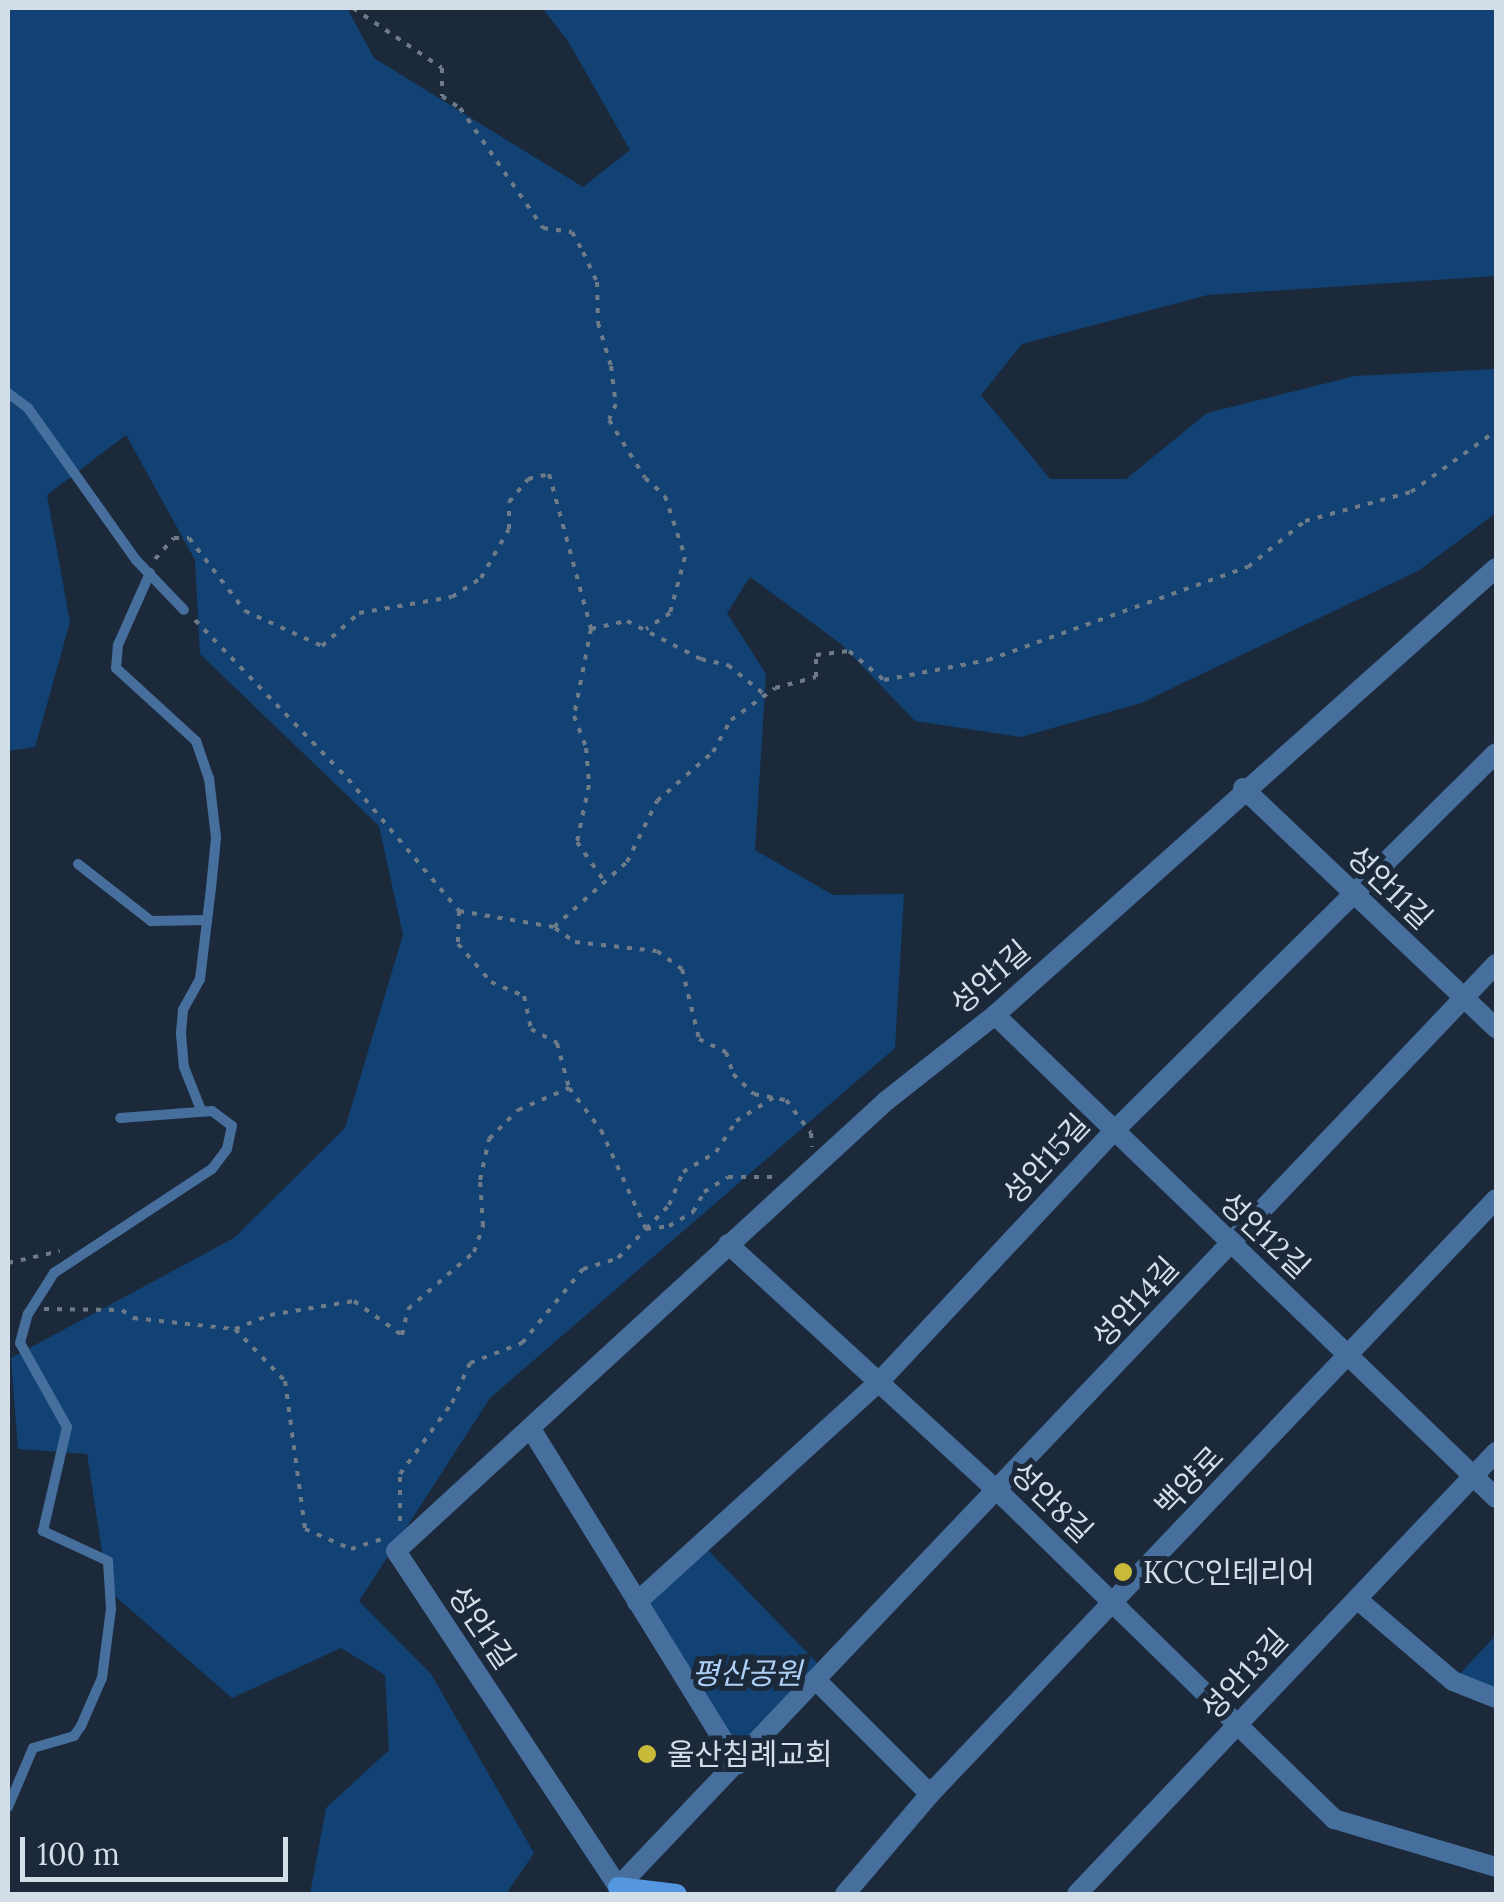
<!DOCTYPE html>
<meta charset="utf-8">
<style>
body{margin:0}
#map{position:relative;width:1504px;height:1902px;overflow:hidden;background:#1b293a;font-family:Lora,"Noto Sans KR",serif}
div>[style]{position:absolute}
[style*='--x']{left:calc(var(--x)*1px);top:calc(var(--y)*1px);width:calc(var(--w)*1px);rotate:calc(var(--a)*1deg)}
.green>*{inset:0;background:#114273}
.path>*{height:4px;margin-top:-2px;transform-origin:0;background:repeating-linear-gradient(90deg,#6f7b89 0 5px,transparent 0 13px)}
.lane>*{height:10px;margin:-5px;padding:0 5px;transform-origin:5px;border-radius:5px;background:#476f9d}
.street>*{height:20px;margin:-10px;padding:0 10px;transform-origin:10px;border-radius:10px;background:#476f9d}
.secondary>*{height:20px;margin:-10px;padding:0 10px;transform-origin:10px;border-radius:10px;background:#5596e0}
.dots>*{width:28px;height:28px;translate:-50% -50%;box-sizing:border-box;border:5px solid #1b293a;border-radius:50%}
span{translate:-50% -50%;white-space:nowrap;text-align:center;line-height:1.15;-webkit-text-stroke:10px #1b293a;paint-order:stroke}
.street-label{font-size:30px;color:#d4dee9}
.poi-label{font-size:30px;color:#d4dee9}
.left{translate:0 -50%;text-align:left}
.park-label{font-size:30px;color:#afd0f6;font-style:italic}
.frame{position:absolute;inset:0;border:10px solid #d4dee9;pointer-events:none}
.scale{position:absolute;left:20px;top:1837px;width:268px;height:45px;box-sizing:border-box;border:5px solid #d4dee9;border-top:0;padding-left:12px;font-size:30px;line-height:35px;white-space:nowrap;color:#d4dee9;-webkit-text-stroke:8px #1b293a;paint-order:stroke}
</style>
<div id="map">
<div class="green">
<i style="clip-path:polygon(8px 8px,347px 8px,374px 58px,583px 187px,630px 150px,568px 41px,542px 8px,1496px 8px,1496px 276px,1208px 295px,1022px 344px,981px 395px,1050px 479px,1126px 479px,1207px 413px,1355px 376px,1496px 369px,1496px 513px,1418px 571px,1141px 703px,1021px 737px,915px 721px,841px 644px,750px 577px,727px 613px,766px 674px,755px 850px,833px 895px,904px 894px,895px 1048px,490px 1398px,359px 1601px,431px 1674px,534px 1853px,506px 1894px,310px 1894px,326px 1808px,389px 1750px,385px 1675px,341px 1648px,232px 1698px,108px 1590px,87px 1454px,18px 1449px,11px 1358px,234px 1238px,345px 1128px,403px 935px,379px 826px,200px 654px,195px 560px,126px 435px,47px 495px,70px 622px,35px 747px,8px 751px)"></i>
<i style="clip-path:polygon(701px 1543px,825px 1671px,738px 1764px,637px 1602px)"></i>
<i style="clip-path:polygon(1496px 1635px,1496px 1698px,1453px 1681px)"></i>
</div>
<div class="path">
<i style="--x:353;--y:8;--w:107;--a:34"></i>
<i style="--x:442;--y:68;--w:28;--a:90"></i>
<i style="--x:442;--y:96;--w:22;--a:34"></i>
<i style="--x:460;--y:108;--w:146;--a:55.3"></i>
<i style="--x:543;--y:228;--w:29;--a:8"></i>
<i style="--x:572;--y:232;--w:23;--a:61"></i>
<i style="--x:583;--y:252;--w:33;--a:65"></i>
<i style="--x:597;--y:282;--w:41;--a:88.6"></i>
<i style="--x:598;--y:323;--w:45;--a:73.2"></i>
<i style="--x:611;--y:366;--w:38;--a:83"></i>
<i style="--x:616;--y:404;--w:17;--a:114"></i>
<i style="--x:609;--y:420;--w:68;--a:58.2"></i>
<i style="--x:645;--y:478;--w:27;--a:42"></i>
<i style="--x:665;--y:496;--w:64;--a:71.8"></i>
<i style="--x:685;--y:557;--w:58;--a:105"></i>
<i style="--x:670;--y:613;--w:29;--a:146"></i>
<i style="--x:155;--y:559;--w:28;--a:-48"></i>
<i style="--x:174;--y:538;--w:15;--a:0"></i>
<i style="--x:189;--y:538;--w:92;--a:52.5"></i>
<i style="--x:245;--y:611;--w:85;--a:24.4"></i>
<i style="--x:322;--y:646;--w:50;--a:-41.7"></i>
<i style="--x:359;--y:613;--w:94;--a:-9.8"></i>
<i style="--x:452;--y:597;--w:35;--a:-33"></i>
<i style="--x:481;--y:578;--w:56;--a:-60.3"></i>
<i style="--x:509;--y:529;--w:27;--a:-90"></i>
<i style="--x:509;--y:502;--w:30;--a:-50"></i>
<i style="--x:528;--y:479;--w:22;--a:-13"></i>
<i style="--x:549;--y:474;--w:161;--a:74.8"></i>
<i style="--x:591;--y:629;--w:89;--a:101.1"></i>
<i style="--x:574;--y:716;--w:34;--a:69"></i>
<i style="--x:586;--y:748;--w:37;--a:85"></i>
<i style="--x:589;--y:785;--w:58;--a:101.9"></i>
<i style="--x:577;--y:842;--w:47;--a:55.3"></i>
<i style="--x:195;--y:620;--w:221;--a:46.1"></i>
<i style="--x:348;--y:779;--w:172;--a:49.9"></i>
<i style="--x:459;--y:911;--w:96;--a:9.6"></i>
<i style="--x:554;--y:927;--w:98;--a:-41.7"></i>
<i style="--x:627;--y:862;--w:68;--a:-63.8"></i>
<i style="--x:657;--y:801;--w:74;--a:-41.2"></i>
<i style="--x:713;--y:752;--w:37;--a:-61"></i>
<i style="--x:731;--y:720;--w:54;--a:-36"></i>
<i style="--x:775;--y:688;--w:42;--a:-15"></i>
<i style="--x:816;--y:677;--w:22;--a:-90"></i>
<i style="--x:816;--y:655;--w:33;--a:-7"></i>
<i style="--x:849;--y:651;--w:45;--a:39.6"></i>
<i style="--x:884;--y:680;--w:106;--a:-10.9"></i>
<i style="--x:988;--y:660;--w:276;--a:-19.7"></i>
<i style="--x:1248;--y:567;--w:73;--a:-38.9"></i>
<i style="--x:1305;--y:521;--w:110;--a:-15.3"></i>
<i style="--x:1411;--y:492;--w:105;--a:-35.7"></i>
<i style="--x:591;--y:629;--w:37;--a:-13"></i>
<i style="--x:627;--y:621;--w:83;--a:27.2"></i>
<i style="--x:701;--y:659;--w:28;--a:13"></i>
<i style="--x:728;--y:665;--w:48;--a:39"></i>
<i style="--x:459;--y:911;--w:33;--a:92"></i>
<i style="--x:458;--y:944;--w:50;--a:49"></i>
<i style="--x:491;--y:982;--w:36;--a:23"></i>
<i style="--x:524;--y:996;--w:34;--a:78"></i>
<i style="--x:531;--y:1029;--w:30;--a:28"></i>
<i style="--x:557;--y:1043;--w:47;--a:75.1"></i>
<i style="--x:569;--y:1088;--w:53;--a:52.7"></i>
<i style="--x:601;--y:1130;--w:109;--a:65.6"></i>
<i style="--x:646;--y:1229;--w:33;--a:-46"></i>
<i style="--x:669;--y:1205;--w:36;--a:-67"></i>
<i style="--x:683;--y:1172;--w:39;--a:-31"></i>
<i style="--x:716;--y:1152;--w:37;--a:-57"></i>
<i style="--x:736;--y:1121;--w:44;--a:-31.9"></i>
<i style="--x:555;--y:928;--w:24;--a:35"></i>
<i style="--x:575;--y:942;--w:82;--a:6.3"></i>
<i style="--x:657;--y:951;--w:31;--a:36"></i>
<i style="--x:682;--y:969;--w:72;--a:76.3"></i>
<i style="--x:699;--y:1039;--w:30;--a:26"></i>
<i style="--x:726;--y:1052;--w:23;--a:72"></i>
<i style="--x:733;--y:1074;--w:29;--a:44"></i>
<i style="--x:754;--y:1094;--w:33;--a:11"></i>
<i style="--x:786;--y:1100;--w:41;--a:52.9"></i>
<i style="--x:811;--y:1133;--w:14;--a:86"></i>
<i style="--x:8;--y:1263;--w:53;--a:-13"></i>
<i style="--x:44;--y:1309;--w:78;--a:0.7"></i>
<i style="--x:122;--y:1310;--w:14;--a:36"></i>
<i style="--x:133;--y:1318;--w:103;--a:6.2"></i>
<i style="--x:235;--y:1329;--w:72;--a:46.1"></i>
<i style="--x:285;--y:1381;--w:149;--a:82.3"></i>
<i style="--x:305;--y:1529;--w:50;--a:23.5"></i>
<i style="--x:351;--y:1549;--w:33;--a:-18"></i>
<i style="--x:235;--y:1329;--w:38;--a:-22"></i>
<i style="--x:270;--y:1315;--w:85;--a:-9.5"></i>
<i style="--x:354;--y:1301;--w:59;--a:35.3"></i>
<i style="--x:402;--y:1335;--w:27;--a:-77"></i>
<i style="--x:408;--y:1309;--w:87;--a:-40.8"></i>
<i style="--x:474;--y:1252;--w:28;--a:-71"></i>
<i style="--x:483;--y:1226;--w:46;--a:-93.7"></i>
<i style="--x:480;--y:1180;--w:42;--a:-77.6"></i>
<i style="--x:489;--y:1139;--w:41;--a:-45"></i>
<i style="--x:518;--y:1110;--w:56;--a:-23.3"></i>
<i style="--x:400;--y:1521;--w:47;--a:-90"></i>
<i style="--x:400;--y:1474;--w:88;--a:-53.8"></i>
<i style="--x:452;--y:1403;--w:44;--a:-65.8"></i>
<i style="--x:470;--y:1363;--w:56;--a:-21"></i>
<i style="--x:522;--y:1343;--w:96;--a:-50.5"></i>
<i style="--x:583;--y:1269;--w:37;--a:-17"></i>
<i style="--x:618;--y:1258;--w:40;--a:-46"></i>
<i style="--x:646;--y:1229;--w:23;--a:-7"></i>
<i style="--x:669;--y:1226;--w:28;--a:-30"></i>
<i style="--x:693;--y:1212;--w:23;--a:-61"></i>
<i style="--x:704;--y:1192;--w:28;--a:-32"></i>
<i style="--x:728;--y:1177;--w:45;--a:0"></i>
</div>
<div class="lane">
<i style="--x:8;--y:393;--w:25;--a:37"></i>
<i style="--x:28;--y:408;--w:186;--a:54.6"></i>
<i style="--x:136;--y:560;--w:69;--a:46.2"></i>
<i style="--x:150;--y:573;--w:79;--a:114"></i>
<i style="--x:118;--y:645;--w:23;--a:95"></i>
<i style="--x:116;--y:668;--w:108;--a:42.4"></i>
<i style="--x:196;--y:741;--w:39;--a:71"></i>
<i style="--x:209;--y:778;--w:60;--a:83.3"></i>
<i style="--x:216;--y:838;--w:50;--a:95.7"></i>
<i style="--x:211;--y:888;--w:92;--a:96.9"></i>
<i style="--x:200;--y:979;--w:35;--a:119"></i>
<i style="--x:183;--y:1010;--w:24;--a:95"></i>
<i style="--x:181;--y:1034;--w:33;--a:85"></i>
<i style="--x:184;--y:1067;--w:46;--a:68.4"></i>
<i style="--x:78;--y:864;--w:93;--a:38"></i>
<i style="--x:151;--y:921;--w:56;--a:-1"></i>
<i style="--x:8;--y:1807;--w:64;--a:-67"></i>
<i style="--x:33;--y:1748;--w:43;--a:-16.3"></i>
<i style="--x:74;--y:1736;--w:12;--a:-55"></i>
<i style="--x:81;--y:1726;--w:52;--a:-66.4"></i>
<i style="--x:102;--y:1678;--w:70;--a:-82.6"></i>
<i style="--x:111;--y:1609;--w:48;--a:-93.6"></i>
<i style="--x:108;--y:1561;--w:72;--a:-155.2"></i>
<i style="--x:43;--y:1531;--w:107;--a:-77"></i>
<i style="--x:67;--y:1427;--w:96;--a:-119.2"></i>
<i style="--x:20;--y:1343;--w:30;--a:-75"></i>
<i style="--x:28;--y:1314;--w:49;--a:-57.6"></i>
<i style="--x:54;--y:1273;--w:189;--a:-33.4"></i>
<i style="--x:212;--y:1169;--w:25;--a:-53"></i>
<i style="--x:227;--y:1149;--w:24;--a:-78"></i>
<i style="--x:232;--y:1126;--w:25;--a:-143"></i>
<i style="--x:212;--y:1111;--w:92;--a:175.6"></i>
</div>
<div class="street">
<i style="--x:1496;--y:568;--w:671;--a:138.26"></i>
<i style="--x:995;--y:1015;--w:139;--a:141.7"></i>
<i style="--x:886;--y:1101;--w:665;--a:137.44"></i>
<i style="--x:396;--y:1551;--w:403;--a:56.5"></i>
<i style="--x:618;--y:1887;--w:1274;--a:-46.43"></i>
<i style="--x:1243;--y:788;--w:349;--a:43.5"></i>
<i style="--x:995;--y:1015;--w:696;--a:43.95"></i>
<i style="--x:728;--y:1244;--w:366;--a:42.5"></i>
<i style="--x:998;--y:1491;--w:470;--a:44.3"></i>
<i style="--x:1334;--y:1819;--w:169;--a:16.5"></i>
<i style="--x:531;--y:1429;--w:394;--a:58.3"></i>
<i style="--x:1357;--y:1599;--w:126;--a:40.5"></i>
<i style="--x:1453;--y:1681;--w:46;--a:21.6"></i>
<i style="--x:637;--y:1602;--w:327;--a:-42.3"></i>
<i style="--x:879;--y:1382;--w:341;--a:-46.9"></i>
<i style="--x:1112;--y:1133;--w:540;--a:-44.7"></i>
<i style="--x:816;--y:1680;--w:161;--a:45"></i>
<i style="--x:845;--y:1894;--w:131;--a:-49.6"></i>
<i style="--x:930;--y:1794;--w:821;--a:-46.43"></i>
<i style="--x:1077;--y:1894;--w:609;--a:-46.53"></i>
</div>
<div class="secondary">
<i style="--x:618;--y:1887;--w:59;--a:6.8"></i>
</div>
<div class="dots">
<i style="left:1123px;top:1572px;background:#c9bb3a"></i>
<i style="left:647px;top:1754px;background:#c9bb3a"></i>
</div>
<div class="street-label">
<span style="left:1390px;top:887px;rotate:44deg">성안11길</span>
<span style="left:990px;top:977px;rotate:-41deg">성안1길</span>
<span style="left:1046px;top:1159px;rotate:-47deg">성안15길</span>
<span style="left:1265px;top:1235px;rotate:43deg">성안12길</span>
<span style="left:1135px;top:1302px;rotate:-47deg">성안14길</span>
<span style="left:1189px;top:1481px;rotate:-46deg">백양로</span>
<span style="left:1052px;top:1502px;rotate:44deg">성안8길</span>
<span style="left:482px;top:1627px;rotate:56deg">성안1길</span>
<span style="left:1244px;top:1674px;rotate:-47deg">성안13길</span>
</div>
<div class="poi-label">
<span class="left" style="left:1143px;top:1572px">KCC인테리어</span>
<span class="left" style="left:667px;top:1754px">울산침례교회</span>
</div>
<div class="park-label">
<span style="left:747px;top:1673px">평산공원</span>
</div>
<div class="frame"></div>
<div class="scale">100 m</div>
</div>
